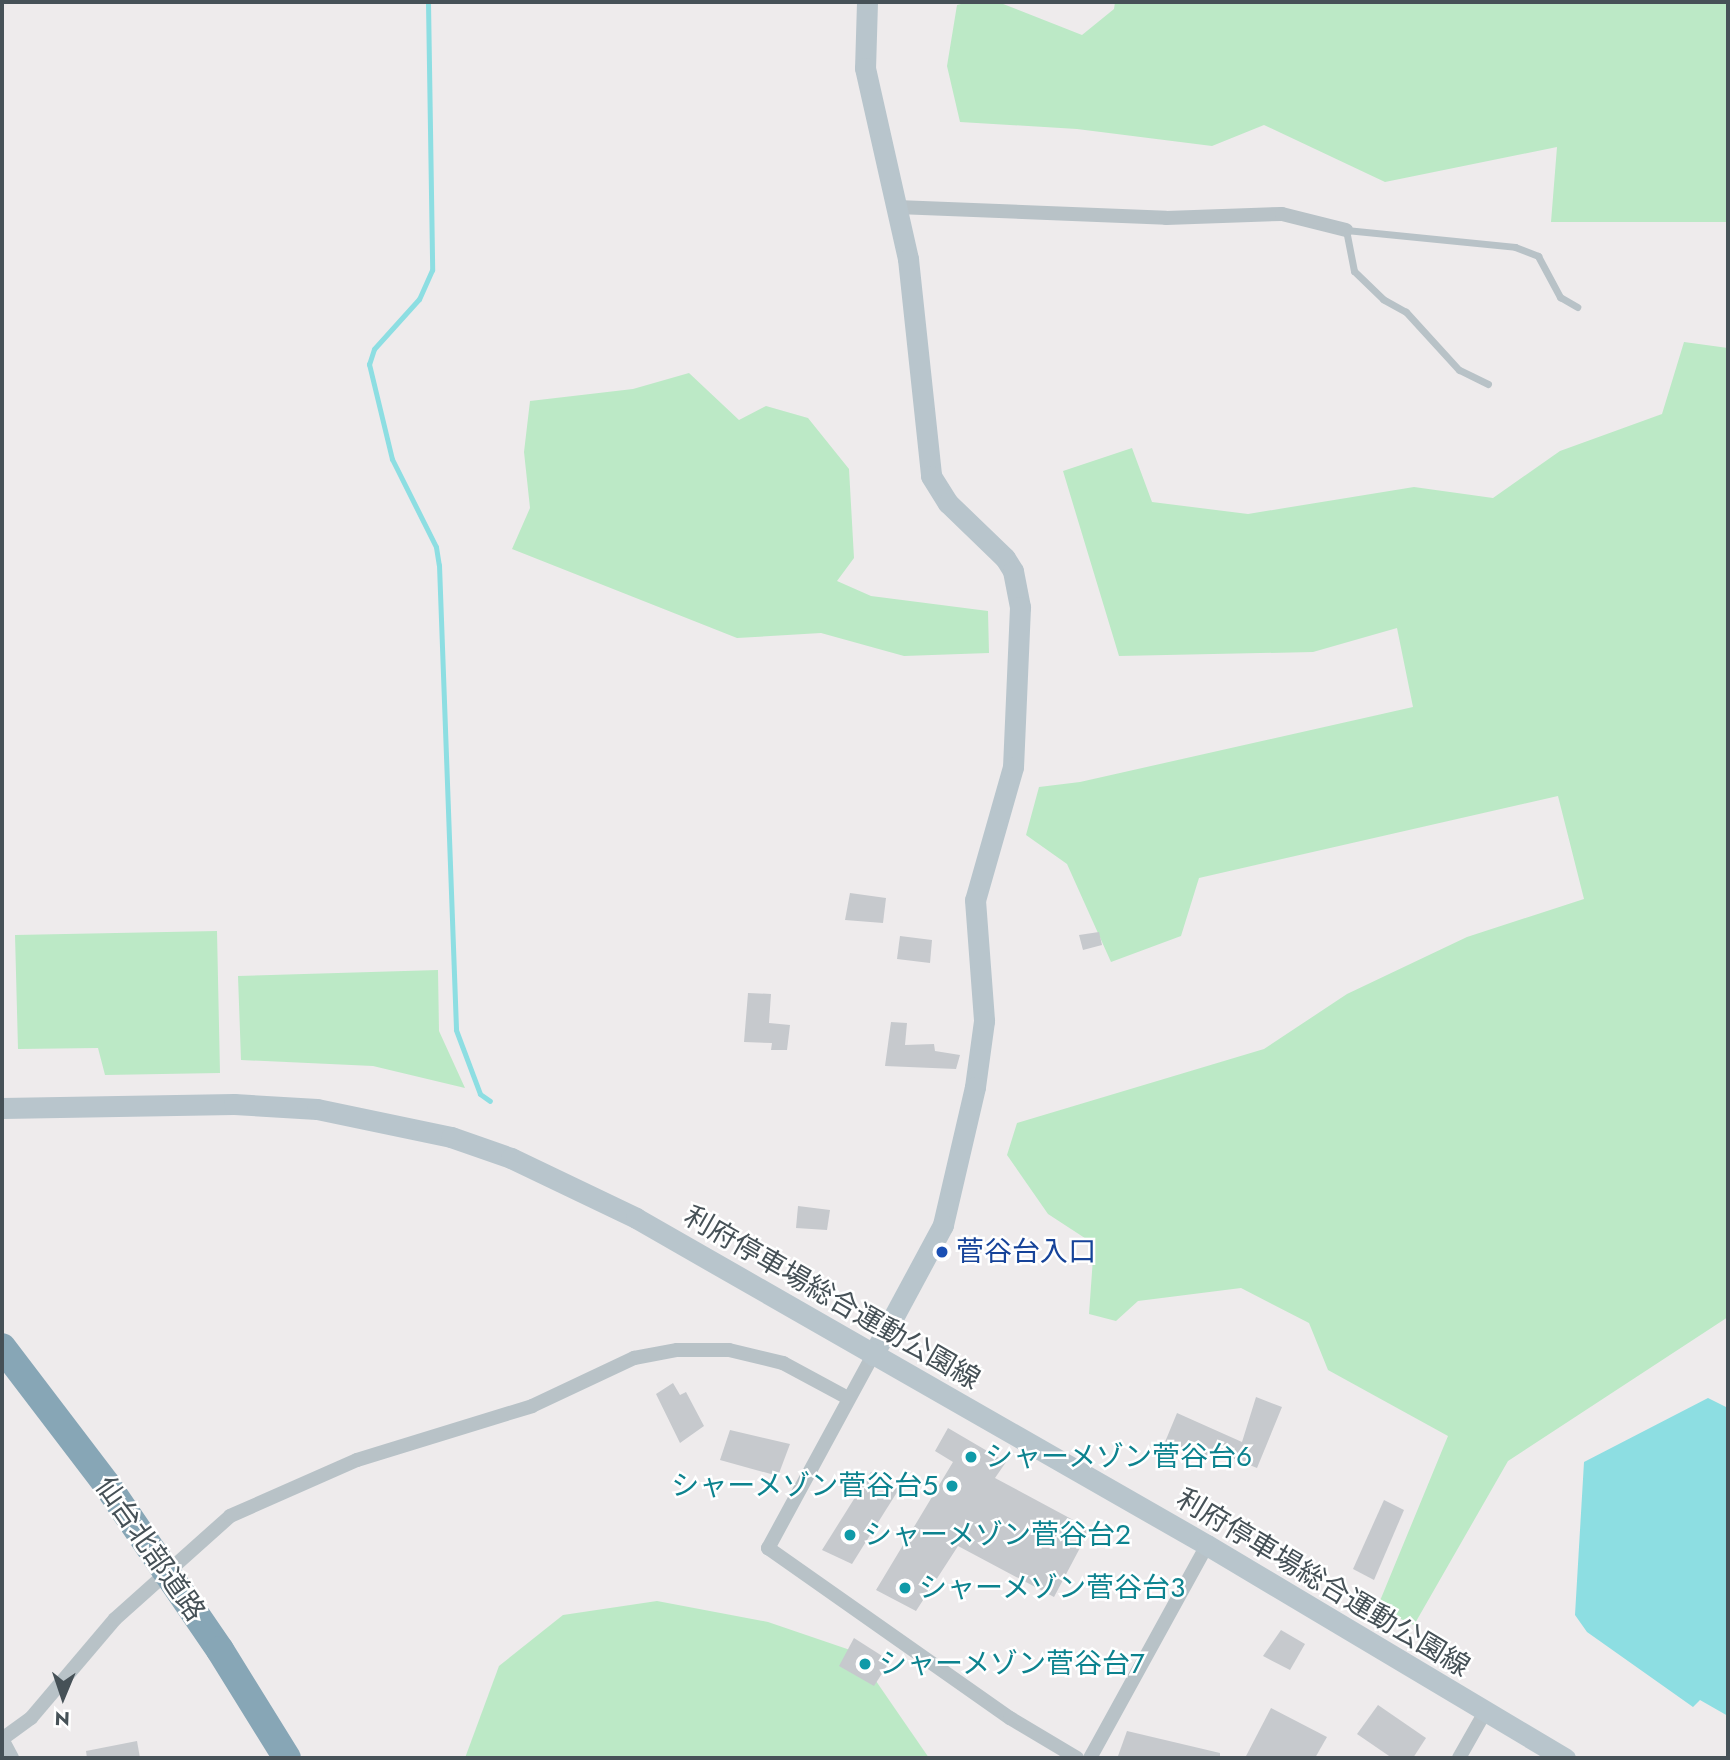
<!DOCTYPE html>
<meta charset="utf-8">
<style>
body{margin:0}
#map{position:relative;width:1730px;height:1760px;overflow:hidden;background:#eeebec;font-family:Jost,"Noto Sans JP",sans-serif}
div>[style]{position:absolute}
[style*='--x']{left:calc(var(--x)*1px);top:calc(var(--y)*1px);width:calc(var(--w)*1px);rotate:calc(var(--a)*1deg)}
.green>*{inset:0;background:#bce9c6}
.water>*{inset:0;background:#8ddee2}
.stream>*{height:5px;margin:-2.5px;padding:0 2.5px;transform-origin:2.5px;border-radius:2.5px;background:#8ddee2}
.building>*{inset:0;background:#c6c9cd}
.lane>*{height:7px;margin:-3.5px;padding:0 3.5px;transform-origin:3.5px;border-radius:3.5px;background:#b8c2c7}
.street>*{height:14px;margin:-7px;padding:0 7px;transform-origin:7px;border-radius:7px;background:#b8c2c7}
.secondary>*{height:21px;margin:-10.5px;padding:0 10.5px;transform-origin:10.5px;border-radius:10.5px;background:#b8c5cc}
.highway>*{height:28px;margin:-14px;padding:0 14px;transform-origin:14px;border-radius:14px;background:#87a6b6}
.dots>*{width:19px;height:19px;translate:-50% -50%;box-sizing:border-box;border:4px solid #fff;border-radius:50%}
span{translate:-50% -50%;white-space:nowrap;text-align:center;line-height:1.15;-webkit-text-stroke:5px #fff;paint-order:stroke}
.transit-label{font-size:28px;color:#164399}
.left{translate:0 -50%;text-align:left}
.street-label{font-size:28px;color:#465157}
.culture-label{font-size:28px;color:#0d838f}
.right{translate:-100% -50%;text-align:right}
.frame{position:absolute;inset:0;border:4px solid #465157;pointer-events:none}
.north{position:absolute;left:28px;top:1662px;width:70px;height:70px;-webkit-text-stroke:5px #fff;paint-order:stroke;rotate:182deg;font-size:19px;font-weight:700;line-height:28px;text-align:center;color:#465157}
.north::after{content:'';display:block;margin:auto;width:24px;height:32px;background:#465157;clip-path:polygon(50% 0,100% 100%,50% 72%,0 100%)}
</style>
<div id="map">
<div class="green">
<i style="clip-path:polygon(969px 2px,998px 2px,1082px 35px,1114px 9px,1115px 2px,1728px 2px,1728px 222px,1551px 222px,1557px 147px,1385px 182px,1264px 125px,1212px 146px,1077px 129px,960px 122px,947px 66px,957px 5px)"></i>
<i style="clip-path:polygon(1684px 342px,1728px 348px,1728px 1317px,1508px 1461px,1414px 1625px,1377px 1608px,1448px 1436px,1328px 1370px,1309px 1323px,1241px 1288px,1138px 1301px,1116px 1321px,1089px 1314px,1094px 1244px,1048px 1214px,1007px 1155px,1017px 1123px,1264px 1049px,1347px 994px,1467px 937px,1584px 899px,1558px 796px,1199px 878px,1181px 936px,1111px 962px,1067px 864px,1026px 835px,1039px 787px,1080px 782px,1413px 707px,1397px 628px,1313px 652px,1119px 656px,1063px 471px,1132px 448px,1152px 502px,1248px 514px,1414px 487px,1493px 498px,1560px 451px,1662px 414px)"></i>
<i style="clip-path:polygon(689px 373px,739px 420px,766px 406px,808px 418px,849px 469px,854px 558px,837px 581px,871px 596px,988px 611px,989px 653px,904px 656px,821px 633px,737px 638px,512px 549px,530px 508px,524px 452px,530px 401px,633px 389px)"></i>
<i style="clip-path:polygon(217px 931px,220px 1073px,105px 1075px,98px 1048px,18px 1049px,15px 935px)"></i>
<i style="clip-path:polygon(438px 970px,439px 1031px,465px 1088px,373px 1066px,241px 1060px,238px 976px)"></i>
<i style="clip-path:polygon(657px 1601px,768px 1622px,856px 1652px,929px 1758px,465px 1758px,499px 1666px,563px 1615px)"></i>
</div>
<div class="water">
<i style="clip-path:polygon(1708px 1398px,1728px 1408px,1728px 1716px,1700px 1700px,1693px 1707px,1587px 1632px,1575px 1615px,1584px 1462px)"></i>
</div>
<div class="stream">
<i style="--x:428;--y:2;--w:268;--a:89.1"></i>
<i style="--x:432;--y:270;--w:32;--a:114"></i>
<i style="--x:419;--y:299;--w:67;--a:132"></i>
<i style="--x:374;--y:349;--w:16;--a:108"></i>
<i style="--x:369;--y:364;--w:98;--a:76.4"></i>
<i style="--x:392;--y:459;--w:98;--a:63.4"></i>
<i style="--x:436;--y:547;--w:18;--a:81"></i>
<i style="--x:439;--y:565;--w:465;--a:87.9"></i>
<i style="--x:456;--y:1030;--w:68;--a:69.4"></i>
<i style="--x:480;--y:1094;--w:12;--a:35"></i>
</div>
<div class="building">
<i style="clip-path:polygon(850px 893px,886px 898px,883px 923px,845px 920px)"></i>
<i style="clip-path:polygon(1099px 932px,1102px 945px,1083px 950px,1079px 935px)"></i>
<i style="clip-path:polygon(900px 936px,932px 940px,930px 963px,897px 959px)"></i>
<i style="clip-path:polygon(748px 993px,771px 994px,769px 1023px,790px 1025px,787px 1050px,771px 1050px,772px 1043px,744px 1042px)"></i>
<i style="clip-path:polygon(891px 1022px,907px 1023px,905px 1045px,934px 1044px,935px 1051px,960px 1055px,956px 1069px,885px 1066px)"></i>
<i style="clip-path:polygon(798px 1206px,830px 1210px,827px 1230px,796px 1228px)"></i>
<i style="clip-path:polygon(673px 1383px,680px 1395px,686px 1392px,704px 1426px,680px 1443px,656px 1394px)"></i>
<i style="clip-path:polygon(1256px 1397px,1282px 1407px,1257px 1468px,1210px 1449px,1206px 1460px,1165px 1442px,1177px 1413px,1242px 1442px)"></i>
<i style="clip-path:polygon(948px 1428px,1006px 1462px,995px 1478px,1090px 1529px,1054px 1597px,958px 1546px,916px 1611px,876px 1590px,953px 1462px,935px 1451px)"></i>
<i style="clip-path:polygon(730px 1430px,790px 1444px,778px 1476px,720px 1460px)"></i>
<i style="clip-path:polygon(871px 1472px,899px 1489px,852px 1564px,822px 1550px)"></i>
<i style="clip-path:polygon(1384px 1500px,1404px 1510px,1374px 1580px,1353px 1569px)"></i>
<i style="clip-path:polygon(1281px 1630px,1305px 1644px,1290px 1670px,1263px 1656px)"></i>
<i style="clip-path:polygon(854px 1638px,890px 1661px,874px 1686px,839px 1666px)"></i>
<i style="clip-path:polygon(1378px 1705px,1426px 1738px,1413px 1758px,1392px 1758px,1357px 1734px)"></i>
<i style="clip-path:polygon(1271px 1708px,1327px 1737px,1315px 1758px,1245px 1758px)"></i>
<i style="clip-path:polygon(1127px 1731px,1220px 1753px,1220px 1758px,1118px 1756px)"></i>
<i style="clip-path:polygon(137px 1741px,140px 1758px,87px 1758px,86px 1751px)"></i>
</div>
<div class="lane">
<i style="--x:1488;--y:384;--w:32;--a:-154"></i>
<i style="--x:1459;--y:370;--w:79;--a:-132.4"></i>
<i style="--x:1406;--y:312;--w:26;--a:-151"></i>
<i style="--x:1383;--y:299;--w:40;--a:-136"></i>
<i style="--x:1354;--y:271;--w:42;--a:-101"></i>
<i style="--x:1346;--y:230;--w:170;--a:5.7"></i>
<i style="--x:1515;--y:247;--w:25;--a:21"></i>
<i style="--x:1538;--y:256;--w:47;--a:61.8"></i>
<i style="--x:1560;--y:297;--w:20;--a:30"></i>
</div>
<div class="street">
<i style="--x:897;--y:207;--w:269;--a:2.3"></i>
<i style="--x:1166;--y:218;--w:116;--a:-2"></i>
<i style="--x:1282;--y:214;--w:66;--a:14"></i>
<i style="--x:873;--y:1355;--w:220;--a:118.5"></i>
<i style="--x:768;--y:1548;--w:296;--a:35.1"></i>
<i style="--x:1010;--y:1718;--w:78;--a:30.8"></i>
<i style="--x:2;--y:1739;--w:36;--a:-36"></i>
<i style="--x:31;--y:1718;--w:130;--a:-49.7"></i>
<i style="--x:115;--y:1619;--w:154;--a:-41.8"></i>
<i style="--x:230;--y:1516;--w:139;--a:-23.8"></i>
<i style="--x:357;--y:1460;--w:183;--a:-17.1"></i>
<i style="--x:532;--y:1406;--w:113;--a:-25.2"></i>
<i style="--x:634;--y:1358;--w:44;--a:-10.5"></i>
<i style="--x:677;--y:1350;--w:52;--a:0"></i>
<i style="--x:729;--y:1350;--w:56;--a:13.5"></i>
<i style="--x:783;--y:1363;--w:74;--a:28.3"></i>
<i style="--x:2;--y:1739;--w:21;--a:62"></i>
<i style="--x:1090;--y:1758;--w:243;--a:-61.2"></i>
<i style="--x:1459;--y:1758;--w:53;--a:-60.5"></i>
</div>
<div class="secondary">
<i style="--x:867;--y:2;--w:66;--a:91.7"></i>
<i style="--x:865;--y:68;--w:196;--a:77.3"></i>
<i style="--x:908;--y:259;--w:218;--a:83.9"></i>
<i style="--x:931;--y:476;--w:32;--a:58"></i>
<i style="--x:948;--y:503;--w:79;--a:44"></i>
<i style="--x:1005;--y:558;--w:15;--a:58"></i>
<i style="--x:1013;--y:571;--w:37;--a:79"></i>
<i style="--x:1020;--y:607;--w:160;--a:92.5"></i>
<i style="--x:1013;--y:767;--w:138;--a:105.9"></i>
<i style="--x:975;--y:900;--w:121;--a:85.7"></i>
<i style="--x:984;--y:1021;--w:67;--a:97.8"></i>
<i style="--x:975;--y:1087;--w:142;--a:103.1"></i>
<i style="--x:943;--y:1225;--w:148;--a:118.3"></i>
<i style="--x:2;--y:1108;--w:232;--a:-1"></i>
<i style="--x:234;--y:1104;--w:83;--a:3.4"></i>
<i style="--x:317;--y:1109;--w:137;--a:11.8"></i>
<i style="--x:451;--y:1137;--w:64;--a:19.3"></i>
<i style="--x:511;--y:1158;--w:139;--a:25.6"></i>
<i style="--x:636;--y:1218;--w:658;--a:29.8"></i>
<i style="--x:1207;--y:1545;--w:417;--a:30.8"></i>
</div>
<div class="highway">
<i style="--x:2;--y:1347;--w:173;--a:52.7"></i>
<i style="--x:107;--y:1485;--w:200;--a:55.6"></i>
<i style="--x:220;--y:1650;--w:127;--a:58.2"></i>
</div>
<div class="dots">
<i style="left:942px;top:1252px;background:#1a4fb4"></i>
<i style="left:971px;top:1457px;background:#0f9aa8"></i>
<i style="left:952px;top:1486px;background:#0f9aa8"></i>
<i style="left:850px;top:1535px;background:#0f9aa8"></i>
<i style="left:905px;top:1588px;background:#0f9aa8"></i>
<i style="left:865px;top:1664px;background:#0f9aa8"></i>
</div>
<div class="transit-label">
<span class="left" style="left:956px;top:1252px">菅谷台入口</span>
</div>
<div class="street-label">
<span style="left:832px;top:1298px;rotate:30deg">利府停車場総合運動公園線</span>
<span style="left:150px;top:1549px;rotate:55deg">仙台北部道路</span>
<span style="left:1323px;top:1583px;rotate:31deg">利府停車場総合運動公園線</span>
</div>
<div class="culture-label">
<span class="left" style="left:985px;top:1457px">シャーメゾン菅谷台6</span>
<span class="right" style="left:938px;top:1486px">シャーメゾン菅谷台5</span>
<span class="left" style="left:864px;top:1535px">シャーメゾン菅谷台2</span>
<span class="left" style="left:919px;top:1588px">シャーメゾン菅谷台3</span>
<span class="left" style="left:879px;top:1664px">シャーメゾン菅谷台7</span>
</div>
<div class="frame"></div>
<div class="north">N</div>
</div>
